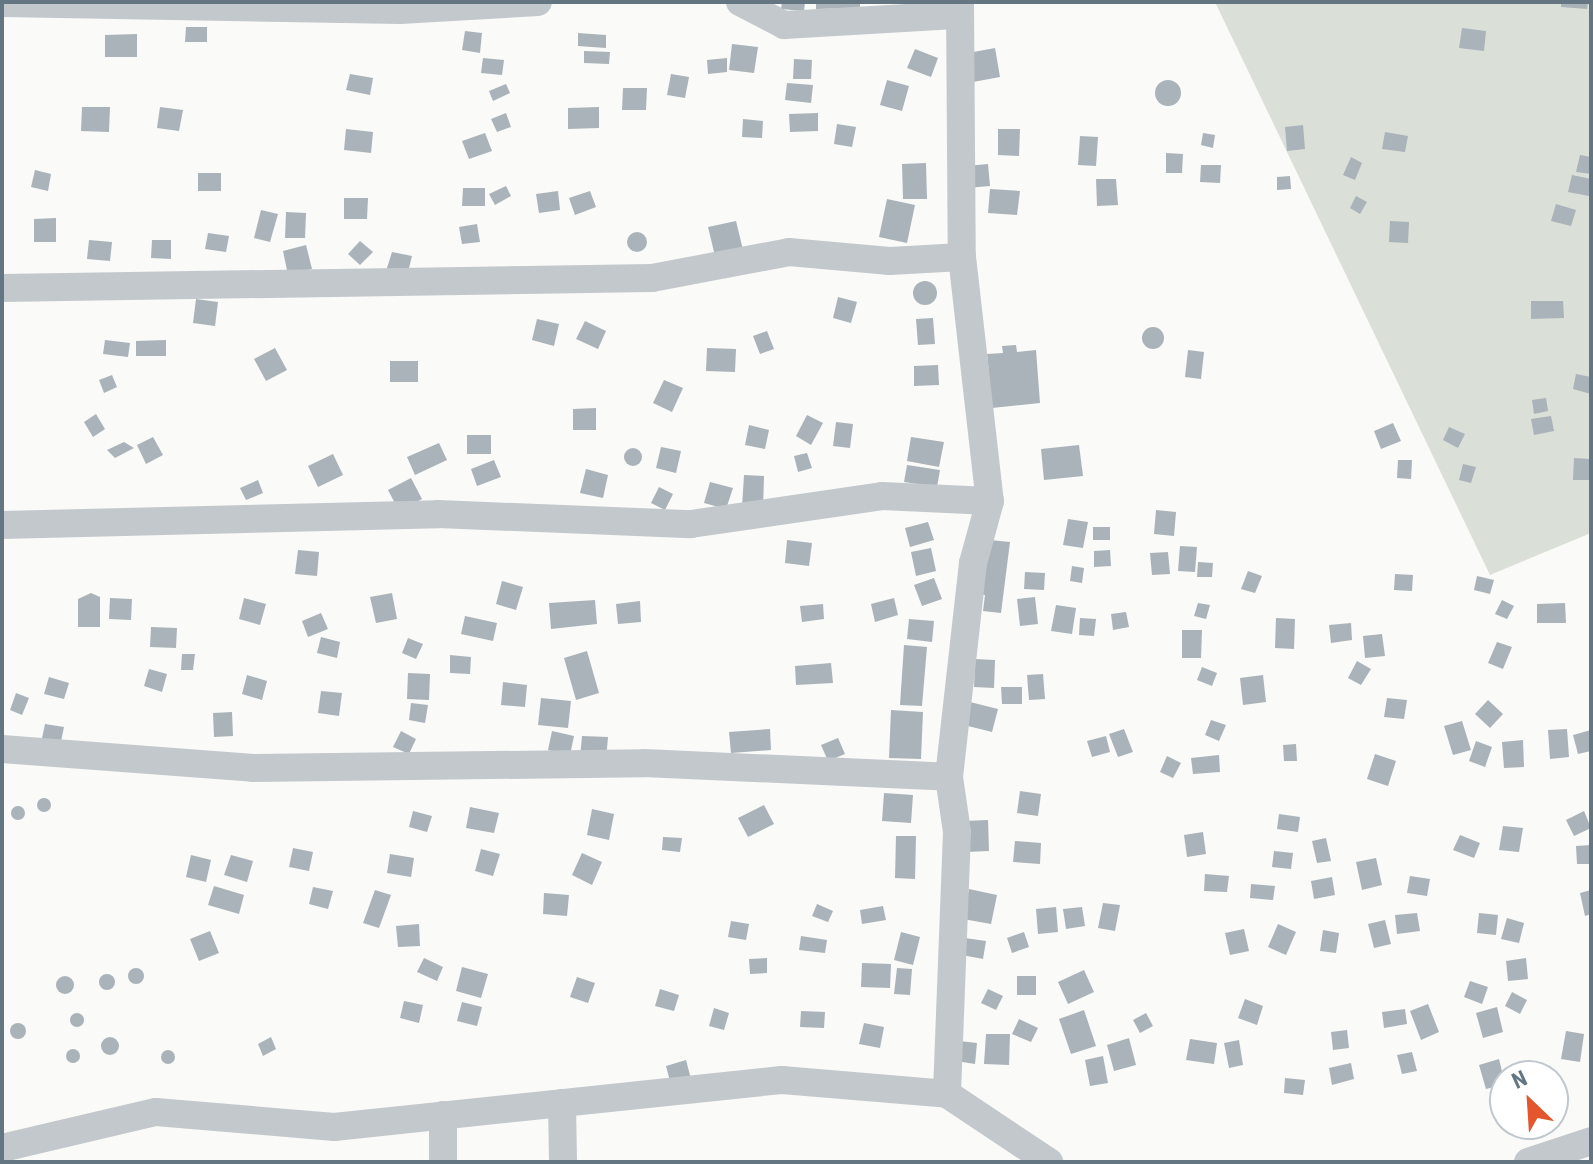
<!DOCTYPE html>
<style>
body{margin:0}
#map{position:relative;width:1593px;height:1164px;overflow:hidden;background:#fafaf8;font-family:"Roboto Condensed",sans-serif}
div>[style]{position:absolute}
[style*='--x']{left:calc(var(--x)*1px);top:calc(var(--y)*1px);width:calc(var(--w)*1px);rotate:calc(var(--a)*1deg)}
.green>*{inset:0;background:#dadfd7}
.building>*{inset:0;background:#aab3b9}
.round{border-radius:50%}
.minor>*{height:28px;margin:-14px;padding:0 14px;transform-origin:14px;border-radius:14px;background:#c3c8cc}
span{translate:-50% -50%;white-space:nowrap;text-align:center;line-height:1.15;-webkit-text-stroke:8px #fff;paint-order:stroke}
.frame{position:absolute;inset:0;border:4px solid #657683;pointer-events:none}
.north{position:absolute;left:1489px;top:1060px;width:80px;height:80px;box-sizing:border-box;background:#fff;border:2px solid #c1c8cd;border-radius:50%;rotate:335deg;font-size:22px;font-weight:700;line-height:32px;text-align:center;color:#657683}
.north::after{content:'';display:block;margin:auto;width:28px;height:36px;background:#e4572e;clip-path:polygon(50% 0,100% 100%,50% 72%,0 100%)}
</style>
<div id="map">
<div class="green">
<i style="clip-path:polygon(1215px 2px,1591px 2px,1591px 533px,1490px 575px)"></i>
</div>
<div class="building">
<i style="clip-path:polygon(782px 2px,805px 2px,804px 11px,781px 9px)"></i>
<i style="clip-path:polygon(816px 2px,860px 2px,860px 8px,816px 9px)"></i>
<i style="clip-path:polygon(1561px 2px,1588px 2px,1587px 9px,1561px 7px)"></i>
<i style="clip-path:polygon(186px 27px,207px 27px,207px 42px,185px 42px)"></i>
<i style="clip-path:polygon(1462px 28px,1486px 31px,1484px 51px,1459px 48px)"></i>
<i style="clip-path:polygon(465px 31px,482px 33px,480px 53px,462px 50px)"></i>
<i style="clip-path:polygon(578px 33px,606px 35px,606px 48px,578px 46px)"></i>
<i style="clip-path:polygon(137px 34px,137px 57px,105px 57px,105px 35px)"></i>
<i style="clip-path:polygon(732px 44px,758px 47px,754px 73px,729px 70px)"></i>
<i style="clip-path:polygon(995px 48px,1000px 77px,973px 82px,968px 53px)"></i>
<i style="clip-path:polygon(915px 49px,938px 58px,931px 77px,907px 68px)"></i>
<i style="clip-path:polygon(584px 51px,610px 52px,609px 64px,584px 63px)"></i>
<i style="clip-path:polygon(483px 58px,504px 60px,502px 75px,481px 73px)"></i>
<i style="clip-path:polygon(727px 58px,727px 72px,708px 74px,707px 60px)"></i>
<i style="clip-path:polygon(794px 59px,812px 60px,811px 79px,793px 79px)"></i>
<i style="clip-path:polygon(350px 74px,373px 78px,370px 95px,346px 90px)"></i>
<i style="clip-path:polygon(671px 74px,689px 77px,685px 98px,667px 95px)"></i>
<i class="round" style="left:1155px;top:80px;width:26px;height:26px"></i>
<i style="clip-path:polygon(887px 80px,909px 86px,902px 111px,880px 105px)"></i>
<i style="clip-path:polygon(787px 83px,813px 85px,811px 103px,785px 100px)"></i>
<i style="clip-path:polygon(506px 84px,510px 93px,493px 101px,489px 91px)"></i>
<i style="clip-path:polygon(623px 88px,647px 88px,646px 110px,622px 110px)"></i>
<i style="clip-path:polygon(82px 107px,110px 107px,109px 132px,81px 131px)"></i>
<i style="clip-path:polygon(160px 107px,183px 110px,179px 131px,157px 128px)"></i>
<i style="clip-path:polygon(599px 107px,599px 128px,568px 129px,568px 108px)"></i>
<i style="clip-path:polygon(506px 113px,511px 127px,497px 132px,491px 119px)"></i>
<i style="clip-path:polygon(818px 113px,818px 131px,790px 132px,789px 114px)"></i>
<i style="clip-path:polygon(743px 119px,763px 121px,762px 138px,742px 137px)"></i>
<i style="clip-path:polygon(837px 124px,856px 127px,852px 147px,834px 144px)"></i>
<i style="clip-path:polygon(1303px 125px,1305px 149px,1287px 151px,1285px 127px)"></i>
<i style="clip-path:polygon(346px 129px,373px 132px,371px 153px,344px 150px)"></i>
<i style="clip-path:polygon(998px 129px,1020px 129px,1019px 156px,998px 155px)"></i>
<i style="clip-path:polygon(1385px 132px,1408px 136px,1405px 152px,1382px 149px)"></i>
<i style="clip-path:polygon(485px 133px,492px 151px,469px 159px,462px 141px)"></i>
<i style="clip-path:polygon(1203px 133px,1215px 135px,1213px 148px,1201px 145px)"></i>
<i style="clip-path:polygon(1080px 136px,1098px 137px,1096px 166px,1078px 165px)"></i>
<i style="clip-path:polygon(1166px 153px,1183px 154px,1182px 173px,1166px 173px)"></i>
<i style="clip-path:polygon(1580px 155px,1591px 157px,1591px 174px,1576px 172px)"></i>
<i style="clip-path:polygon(1351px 157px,1362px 163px,1355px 180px,1343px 175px)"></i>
<i style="clip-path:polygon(926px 163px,927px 199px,903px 199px,902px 164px)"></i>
<i style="clip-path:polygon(988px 164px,990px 186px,967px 188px,966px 166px)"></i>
<i style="clip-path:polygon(1201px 165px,1221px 165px,1220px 183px,1200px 182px)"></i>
<i style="clip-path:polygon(35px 170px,51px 174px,48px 191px,31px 187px)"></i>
<i style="clip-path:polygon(198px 173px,221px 173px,221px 191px,198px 191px)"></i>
<i style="clip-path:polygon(1572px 175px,1591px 179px,1589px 196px,1568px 192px)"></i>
<i style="clip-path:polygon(1290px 176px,1291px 189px,1277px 190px,1277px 177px)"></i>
<i style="clip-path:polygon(1096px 179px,1116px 179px,1118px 205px,1097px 206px)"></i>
<i style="clip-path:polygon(506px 186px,511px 196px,495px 205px,489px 194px)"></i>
<i style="clip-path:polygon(463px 188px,485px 188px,485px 206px,462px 206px)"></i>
<i style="clip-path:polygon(990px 189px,1020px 191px,1017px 215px,988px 213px)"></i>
<i style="clip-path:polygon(558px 191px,560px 210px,539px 213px,536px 194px)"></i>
<i style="clip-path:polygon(590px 191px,596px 207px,575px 215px,569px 198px)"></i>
<i style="clip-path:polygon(1356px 196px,1367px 202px,1360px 214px,1350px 208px)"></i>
<i style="clip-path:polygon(344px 198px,368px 198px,367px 219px,344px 219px)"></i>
<i style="clip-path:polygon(887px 199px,915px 205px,907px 243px,879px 237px)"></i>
<i style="clip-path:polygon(1556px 204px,1576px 210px,1571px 226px,1551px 221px)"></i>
<i style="clip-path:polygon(261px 210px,278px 214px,270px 242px,254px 238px)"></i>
<i style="clip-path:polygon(286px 212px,306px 213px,305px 238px,285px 238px)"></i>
<i style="clip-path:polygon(56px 218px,56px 242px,34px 242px,34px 219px)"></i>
<i style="clip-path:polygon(736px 221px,743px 250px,715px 256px,708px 227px)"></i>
<i style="clip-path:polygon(1390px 221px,1409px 222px,1408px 243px,1389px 242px)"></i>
<i style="clip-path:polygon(477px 224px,480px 242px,462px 244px,459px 227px)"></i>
<i class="round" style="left:627px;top:232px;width:20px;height:20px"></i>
<i style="clip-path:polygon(208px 233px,229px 236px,226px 252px,205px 249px)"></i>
<i style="clip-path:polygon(89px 240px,112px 242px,110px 261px,87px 259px)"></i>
<i style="clip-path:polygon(152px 240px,171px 240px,171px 259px,151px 258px)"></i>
<i style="clip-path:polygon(360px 241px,373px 252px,360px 265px,348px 254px)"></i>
<i style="clip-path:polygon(306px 245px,312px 269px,288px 275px,283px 251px)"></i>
<i style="clip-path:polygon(392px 252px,412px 256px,407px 276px,386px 271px)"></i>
<i class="round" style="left:913px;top:281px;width:24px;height:24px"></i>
<i style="clip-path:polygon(838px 297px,857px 302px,851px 323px,833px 318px)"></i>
<i style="clip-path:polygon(196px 299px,218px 302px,215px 326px,193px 323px)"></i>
<i style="clip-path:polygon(1531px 301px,1563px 301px,1564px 318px,1531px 319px)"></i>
<i style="clip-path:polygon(933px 318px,935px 344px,918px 345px,916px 319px)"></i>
<i style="clip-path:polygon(537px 319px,559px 324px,554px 346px,532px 340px)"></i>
<i style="clip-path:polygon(585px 321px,606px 331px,598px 349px,576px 339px)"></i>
<i class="round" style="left:1142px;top:327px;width:22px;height:22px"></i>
<i style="clip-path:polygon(767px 331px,774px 349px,760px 354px,753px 336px)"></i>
<i style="clip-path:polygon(105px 340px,130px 343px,128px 357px,103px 354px)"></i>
<i style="clip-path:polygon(166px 340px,166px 356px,136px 356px,136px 341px)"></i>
<i style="clip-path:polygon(1016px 345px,1017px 352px,1036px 350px,1040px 403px,992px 408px,987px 354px,1003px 353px,1002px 346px)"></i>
<i style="clip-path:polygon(275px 348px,287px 370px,266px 381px,254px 359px)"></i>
<i style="clip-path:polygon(707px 348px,736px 349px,735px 372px,706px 371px)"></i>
<i style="clip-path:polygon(1188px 350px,1204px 352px,1201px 379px,1185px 377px)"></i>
<i style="clip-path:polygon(390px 361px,418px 361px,418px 382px,390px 382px)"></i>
<i style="clip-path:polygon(938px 365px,939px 385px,914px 386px,914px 366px)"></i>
<i style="clip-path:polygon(1576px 374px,1591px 377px,1591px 394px,1573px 389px)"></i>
<i style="clip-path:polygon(112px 375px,117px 387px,104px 393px,99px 380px)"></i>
<i style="clip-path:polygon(664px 380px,683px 388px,672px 412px,653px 403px)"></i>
<i style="clip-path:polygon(1546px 398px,1548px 411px,1534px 414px,1532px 400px)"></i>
<i style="clip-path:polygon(596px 408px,596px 430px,573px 430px,573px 409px)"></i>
<i style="clip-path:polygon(96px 414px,105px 429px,93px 437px,84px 422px)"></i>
<i style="clip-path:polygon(807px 415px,823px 423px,811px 445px,796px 436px)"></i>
<i style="clip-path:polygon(1551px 416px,1554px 431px,1534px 435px,1531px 419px)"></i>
<i style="clip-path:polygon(836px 422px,853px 424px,850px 448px,833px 446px)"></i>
<i style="clip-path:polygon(1393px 423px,1401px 441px,1381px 449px,1374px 431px)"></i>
<i style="clip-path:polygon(749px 425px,769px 430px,765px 449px,745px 445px)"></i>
<i style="clip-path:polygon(1449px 427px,1465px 434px,1458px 448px,1443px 440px)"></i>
<i style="clip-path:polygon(467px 435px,491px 435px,491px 454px,467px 454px)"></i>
<i style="clip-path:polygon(153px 437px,163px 455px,146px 464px,137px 445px)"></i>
<i style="clip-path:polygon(911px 437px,944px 442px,939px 467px,907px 461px)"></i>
<i style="clip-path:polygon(124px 442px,134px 448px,115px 458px,107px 450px)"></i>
<i style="clip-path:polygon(439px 443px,447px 460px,415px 475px,407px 457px)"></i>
<i style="clip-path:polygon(1079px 445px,1083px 476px,1044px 480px,1041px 449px)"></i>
<i style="clip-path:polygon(661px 447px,681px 451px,676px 473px,656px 468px)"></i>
<i class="round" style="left:624px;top:448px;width:18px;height:18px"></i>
<i style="clip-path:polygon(807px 453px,812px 468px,798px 472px,794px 456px)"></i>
<i style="clip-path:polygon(333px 454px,343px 475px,318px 487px,308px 466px)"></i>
<i style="clip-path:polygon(1574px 458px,1591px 459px,1591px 480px,1573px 480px)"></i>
<i style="clip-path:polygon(494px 460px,501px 477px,477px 486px,471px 469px)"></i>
<i style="clip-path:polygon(1398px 460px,1412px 460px,1411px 479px,1397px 478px)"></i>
<i style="clip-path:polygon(1463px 464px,1476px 467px,1471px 483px,1459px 480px)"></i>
<i style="clip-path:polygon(907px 465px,940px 470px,937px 487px,904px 482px)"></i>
<i style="clip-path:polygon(586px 469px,608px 475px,603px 498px,580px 493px)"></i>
<i style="clip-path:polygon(744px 475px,764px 476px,763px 508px,742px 507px)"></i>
<i style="clip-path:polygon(411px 478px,422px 499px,399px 511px,388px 490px)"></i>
<i style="clip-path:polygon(258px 480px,263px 493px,246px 500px,240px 488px)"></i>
<i style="clip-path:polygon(710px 482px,733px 488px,726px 509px,704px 503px)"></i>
<i style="clip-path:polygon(659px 487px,673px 494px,665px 510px,651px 503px)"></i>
<i style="clip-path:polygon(1156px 510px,1176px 512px,1174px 536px,1154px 534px)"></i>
<i style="clip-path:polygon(1068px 519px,1088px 522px,1083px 548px,1063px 545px)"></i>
<i style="clip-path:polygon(928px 522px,934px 540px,910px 547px,905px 528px)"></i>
<i style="clip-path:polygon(1093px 527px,1110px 527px,1110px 540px,1093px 540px)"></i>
<i style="clip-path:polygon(787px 540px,812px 543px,809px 566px,785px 563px)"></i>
<i style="clip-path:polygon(990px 540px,1010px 542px,1001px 613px,983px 611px,985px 595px,977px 594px)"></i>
<i style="clip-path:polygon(1180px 546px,1197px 547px,1195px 572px,1178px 571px)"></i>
<i style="clip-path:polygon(931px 548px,936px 571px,916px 576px,911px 552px)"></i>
<i style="clip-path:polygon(298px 550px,319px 552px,317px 576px,295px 574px)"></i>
<i style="clip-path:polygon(1110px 550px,1111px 566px,1094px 567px,1094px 551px)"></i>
<i style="clip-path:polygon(1168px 552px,1170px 574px,1152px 575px,1150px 553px)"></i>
<i style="clip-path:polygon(1198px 562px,1213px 563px,1212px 577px,1197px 577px)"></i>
<i style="clip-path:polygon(1072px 566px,1084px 568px,1082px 583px,1070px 581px)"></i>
<i style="clip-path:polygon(1248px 571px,1262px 576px,1255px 593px,1241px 589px)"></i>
<i style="clip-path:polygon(1025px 572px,1045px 573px,1044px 590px,1024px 589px)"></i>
<i style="clip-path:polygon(1395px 574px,1413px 575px,1412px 591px,1394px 590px)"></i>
<i style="clip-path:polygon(1477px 576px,1494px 580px,1490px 594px,1474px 590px)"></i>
<i style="clip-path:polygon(934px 578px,942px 599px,922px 606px,914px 585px)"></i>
<i style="clip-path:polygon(502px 581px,523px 587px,516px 610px,496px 604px)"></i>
<i style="clip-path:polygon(91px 593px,100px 597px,100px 627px,78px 627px,78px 599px)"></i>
<i style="clip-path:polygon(392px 593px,397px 619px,376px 623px,370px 597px)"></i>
<i style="clip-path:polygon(1035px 597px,1038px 624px,1020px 626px,1017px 599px)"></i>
<i style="clip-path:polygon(110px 598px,132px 599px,131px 620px,109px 619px)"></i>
<i style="clip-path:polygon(244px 598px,266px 604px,260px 625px,239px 619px)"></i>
<i style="clip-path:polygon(894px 598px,898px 615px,875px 622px,871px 604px)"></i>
<i style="clip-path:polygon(595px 600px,597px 624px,551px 629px,549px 603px)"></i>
<i style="clip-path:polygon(1502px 600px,1514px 606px,1507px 619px,1495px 614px)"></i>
<i style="clip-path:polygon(640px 601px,641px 622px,618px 624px,616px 604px)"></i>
<i style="clip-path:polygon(1198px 603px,1210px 605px,1206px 619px,1194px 616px)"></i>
<i style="clip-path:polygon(1565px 603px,1566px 623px,1537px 623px,1537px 604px)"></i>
<i style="clip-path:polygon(823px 604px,824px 619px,802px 622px,800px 606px)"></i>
<i style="clip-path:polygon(1056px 605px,1076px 608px,1072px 634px,1051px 631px)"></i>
<i style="clip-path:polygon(1126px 612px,1129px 627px,1113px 630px,1111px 614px)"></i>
<i style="clip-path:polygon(321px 613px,328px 629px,308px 637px,302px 621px)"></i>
<i style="clip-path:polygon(465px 616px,497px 623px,493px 641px,461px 634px)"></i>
<i style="clip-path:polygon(1080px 618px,1096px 619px,1094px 636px,1079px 635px)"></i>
<i style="clip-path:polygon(1276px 618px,1295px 619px,1294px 649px,1275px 648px)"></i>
<i style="clip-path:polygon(909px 619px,934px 621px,932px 642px,907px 639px)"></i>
<i style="clip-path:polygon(1351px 623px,1352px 640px,1331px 643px,1329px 625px)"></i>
<i style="clip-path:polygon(151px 627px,177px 628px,176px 648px,150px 647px)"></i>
<i style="clip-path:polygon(1182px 630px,1202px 630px,1201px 658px,1182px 658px)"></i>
<i style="clip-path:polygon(1382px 634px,1385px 656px,1365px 658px,1363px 636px)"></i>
<i style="clip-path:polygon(321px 637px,340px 642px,337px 658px,317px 653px)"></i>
<i style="clip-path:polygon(408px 638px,423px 644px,416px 659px,402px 653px)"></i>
<i style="clip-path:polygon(1497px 642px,1512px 647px,1503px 669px,1488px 663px)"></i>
<i style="clip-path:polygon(904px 645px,927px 647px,922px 706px,900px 705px)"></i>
<i style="clip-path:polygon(587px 651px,599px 693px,576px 700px,564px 658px)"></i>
<i style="clip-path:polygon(182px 654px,195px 654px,193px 670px,181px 670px)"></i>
<i style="clip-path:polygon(450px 655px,471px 657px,470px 674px,450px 673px)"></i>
<i style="clip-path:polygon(975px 659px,995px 660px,994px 688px,974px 687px)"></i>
<i style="clip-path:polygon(1357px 661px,1371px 669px,1361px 685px,1348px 678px)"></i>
<i style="clip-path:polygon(831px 663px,833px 683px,796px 685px,795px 666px)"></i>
<i style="clip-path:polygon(1202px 667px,1217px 673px,1212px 686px,1197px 680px)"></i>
<i style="clip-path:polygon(149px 669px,167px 674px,162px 692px,144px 686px)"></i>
<i style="clip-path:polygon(408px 673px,430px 674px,429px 700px,407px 699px)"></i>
<i style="clip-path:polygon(1043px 674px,1045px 699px,1029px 700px,1027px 675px)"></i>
<i style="clip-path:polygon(247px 675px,267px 681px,262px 700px,242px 694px)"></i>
<i style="clip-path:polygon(1263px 675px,1266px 702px,1243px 705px,1240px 678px)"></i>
<i style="clip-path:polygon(49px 677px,69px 683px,64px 699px,44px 694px)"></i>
<i style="clip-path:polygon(503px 682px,527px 685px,525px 707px,501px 705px)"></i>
<i style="clip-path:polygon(1001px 687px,1022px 687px,1022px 704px,1002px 704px)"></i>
<i style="clip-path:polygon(321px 691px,342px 693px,339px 716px,318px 713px)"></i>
<i style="clip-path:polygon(16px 693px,29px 698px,22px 715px,10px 710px)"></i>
<i style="clip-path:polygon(541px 698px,571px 701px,568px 728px,538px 725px)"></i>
<i style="clip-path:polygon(1387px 698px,1407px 700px,1404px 719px,1384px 717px)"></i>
<i style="clip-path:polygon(1488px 700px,1503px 714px,1490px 728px,1475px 714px)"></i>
<i style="clip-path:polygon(970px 702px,998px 709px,992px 732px,964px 725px)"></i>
<i style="clip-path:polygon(411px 703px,428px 705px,425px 723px,409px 720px)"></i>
<i style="clip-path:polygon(891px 710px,923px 712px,921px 759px,889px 758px)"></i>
<i style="clip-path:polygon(232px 712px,233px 736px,214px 737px,213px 713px)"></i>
<i style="clip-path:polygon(1211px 720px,1226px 725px,1219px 741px,1205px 735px)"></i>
<i style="clip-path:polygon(1462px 721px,1471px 750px,1453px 755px,1444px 726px)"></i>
<i style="clip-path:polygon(45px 724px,64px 727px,60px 746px,41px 743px)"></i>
<i style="clip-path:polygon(770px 729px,771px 750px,731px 753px,729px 732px)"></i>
<i style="clip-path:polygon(1124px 729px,1133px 752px,1118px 757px,1109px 734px)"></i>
<i style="clip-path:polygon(1567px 729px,1569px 757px,1550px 759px,1548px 730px)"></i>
<i style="clip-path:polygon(1591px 730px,1591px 751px,1578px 754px,1573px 735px)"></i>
<i style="clip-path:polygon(401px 731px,416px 739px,409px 754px,393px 747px)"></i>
<i style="clip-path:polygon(552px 731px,574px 736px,570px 755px,548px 750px)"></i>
<i style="clip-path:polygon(582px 736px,608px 737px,606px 760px,580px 758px)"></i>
<i style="clip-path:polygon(1106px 736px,1110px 752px,1092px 757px,1087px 741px)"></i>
<i style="clip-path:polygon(838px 738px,845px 754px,828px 761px,821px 745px)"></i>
<i style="clip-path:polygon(1523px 740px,1524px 767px,1504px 768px,1502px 742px)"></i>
<i style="clip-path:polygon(1476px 741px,1492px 747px,1485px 767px,1469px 761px)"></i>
<i style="clip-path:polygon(1296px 744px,1297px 761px,1284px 761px,1283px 745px)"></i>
<i style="clip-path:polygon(1375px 754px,1396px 761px,1388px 786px,1367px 779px)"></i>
<i style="clip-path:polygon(1219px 755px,1220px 772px,1193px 774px,1191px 758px)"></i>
<i style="clip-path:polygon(1167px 756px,1181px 763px,1173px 778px,1160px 772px)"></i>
<i style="clip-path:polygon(1020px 791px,1041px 794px,1038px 816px,1017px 813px)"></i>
<i style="clip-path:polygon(884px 793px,913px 795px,911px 823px,882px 821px)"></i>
<i class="round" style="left:37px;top:798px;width:14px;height:14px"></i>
<i style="clip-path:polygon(764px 805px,774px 824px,748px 837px,738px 818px)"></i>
<i class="round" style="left:11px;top:806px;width:14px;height:14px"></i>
<i style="clip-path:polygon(470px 807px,499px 813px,494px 833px,466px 828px)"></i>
<i style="clip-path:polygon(592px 809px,614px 814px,609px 840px,587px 835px)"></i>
<i style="clip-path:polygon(413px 811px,432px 816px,427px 832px,409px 827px)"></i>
<i style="clip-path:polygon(1584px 811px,1591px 828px,1574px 836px,1566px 820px)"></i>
<i style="clip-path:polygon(1279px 814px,1300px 817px,1298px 832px,1277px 829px)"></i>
<i style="clip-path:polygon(988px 820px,989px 851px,966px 852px,964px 821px)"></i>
<i style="clip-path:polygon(1503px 826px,1523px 828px,1519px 852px,1499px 850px)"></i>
<i style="clip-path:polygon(1203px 832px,1206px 854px,1187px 857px,1184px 835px)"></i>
<i style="clip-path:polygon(1460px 835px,1480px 843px,1474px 858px,1453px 850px)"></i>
<i style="clip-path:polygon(896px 836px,916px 836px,915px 879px,895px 878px)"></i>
<i style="clip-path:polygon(663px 837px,682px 838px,680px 852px,662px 850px)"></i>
<i style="clip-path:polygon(1326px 838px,1331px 861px,1317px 863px,1312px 841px)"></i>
<i style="clip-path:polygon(1015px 841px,1041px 843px,1040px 864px,1013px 862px)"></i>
<i style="clip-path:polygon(1591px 845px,1591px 864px,1577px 864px,1576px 846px)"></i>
<i style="clip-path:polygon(293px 848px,313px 852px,309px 871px,289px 867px)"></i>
<i style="clip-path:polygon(481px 849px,500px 854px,493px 876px,475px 871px)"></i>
<i style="clip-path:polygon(1274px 851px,1293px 853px,1291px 869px,1272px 867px)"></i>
<i style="clip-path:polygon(582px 853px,602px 862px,592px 885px,572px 875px)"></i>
<i style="clip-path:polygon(390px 854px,414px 858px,411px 877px,387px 873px)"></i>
<i style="clip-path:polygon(191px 855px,211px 860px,206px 882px,186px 877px)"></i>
<i style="clip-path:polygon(231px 855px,253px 861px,247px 882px,224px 875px)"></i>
<i style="clip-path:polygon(1376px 858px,1382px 885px,1362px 890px,1356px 862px)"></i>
<i style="clip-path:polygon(1205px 874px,1229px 876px,1227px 892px,1204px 891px)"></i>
<i style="clip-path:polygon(1410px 876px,1430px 879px,1427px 896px,1407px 893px)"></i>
<i style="clip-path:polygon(1332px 877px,1335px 895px,1314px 899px,1311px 881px)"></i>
<i style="clip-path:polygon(1251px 884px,1275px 886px,1273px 900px,1250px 898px)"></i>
<i style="clip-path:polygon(214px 886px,244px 895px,239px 914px,208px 905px)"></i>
<i style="clip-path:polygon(313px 887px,333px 891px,328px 909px,309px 904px)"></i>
<i style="clip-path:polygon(969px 889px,997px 895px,991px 924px,963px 919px)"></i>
<i style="clip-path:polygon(375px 890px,391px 895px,379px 928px,363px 923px)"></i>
<i style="clip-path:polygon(1591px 890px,1591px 914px,1585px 916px,1580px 893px)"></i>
<i style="clip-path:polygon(544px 893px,569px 895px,567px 916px,543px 914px)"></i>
<i style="clip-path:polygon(1103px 903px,1120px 905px,1115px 931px,1098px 928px)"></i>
<i style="clip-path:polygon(817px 904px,833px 911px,828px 922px,812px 916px)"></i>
<i style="clip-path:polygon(883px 906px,886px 920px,862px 924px,860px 910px)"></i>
<i style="clip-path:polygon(1056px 907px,1058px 932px,1038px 934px,1036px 909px)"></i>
<i style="clip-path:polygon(1082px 907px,1085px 926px,1066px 929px,1063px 909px)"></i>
<i style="clip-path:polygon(1417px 913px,1420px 931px,1397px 934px,1395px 915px)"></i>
<i style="clip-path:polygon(1479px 913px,1498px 915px,1496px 935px,1477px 933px)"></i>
<i style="clip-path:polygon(1507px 918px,1524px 923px,1519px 943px,1501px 939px)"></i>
<i style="clip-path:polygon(1385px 920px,1391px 944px,1374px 948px,1368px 924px)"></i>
<i style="clip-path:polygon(731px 921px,749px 924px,746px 940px,728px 937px)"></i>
<i style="clip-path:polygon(419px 924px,420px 946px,398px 947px,396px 926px)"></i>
<i style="clip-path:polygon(1278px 924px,1296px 932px,1286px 955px,1268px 947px)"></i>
<i style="clip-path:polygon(1244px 929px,1249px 951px,1230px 955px,1225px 933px)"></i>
<i style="clip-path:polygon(1323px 930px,1339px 933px,1336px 953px,1320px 951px)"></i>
<i style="clip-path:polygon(210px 931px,219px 953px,199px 961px,190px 939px)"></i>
<i style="clip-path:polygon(901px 932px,920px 937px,913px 965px,894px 960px)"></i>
<i style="clip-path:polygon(1024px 932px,1029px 947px,1012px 953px,1007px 938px)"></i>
<i style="clip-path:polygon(801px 936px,827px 940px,825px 953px,799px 950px)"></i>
<i style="clip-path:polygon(965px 938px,986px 941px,983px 959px,962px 955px)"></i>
<i style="clip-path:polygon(424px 958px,443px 967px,437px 981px,417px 972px)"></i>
<i style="clip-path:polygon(767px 958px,767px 973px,750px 974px,749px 959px)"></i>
<i style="clip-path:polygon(1526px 958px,1528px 979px,1508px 981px,1506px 961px)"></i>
<i style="clip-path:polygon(862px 963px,891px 964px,890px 988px,861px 987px)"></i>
<i style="clip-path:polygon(462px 967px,488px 974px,481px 998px,456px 991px)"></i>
<i class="round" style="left:128px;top:968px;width:16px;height:16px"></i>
<i style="clip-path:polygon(897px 968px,912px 969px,910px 995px,894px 994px)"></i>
<i style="clip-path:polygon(1084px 970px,1094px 992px,1068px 1004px,1058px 982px)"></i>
<i class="round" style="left:99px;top:974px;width:16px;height:16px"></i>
<i style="clip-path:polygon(1017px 976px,1036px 976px,1036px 995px,1017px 995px)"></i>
<i class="round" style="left:56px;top:976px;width:18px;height:18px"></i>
<i style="clip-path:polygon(577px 977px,595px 983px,588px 1003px,570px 997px)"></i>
<i style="clip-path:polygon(1470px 981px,1488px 987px,1482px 1004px,1464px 997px)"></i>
<i style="clip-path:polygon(660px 989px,679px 995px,674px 1011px,655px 1006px)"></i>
<i style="clip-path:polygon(988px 989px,1003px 996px,996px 1010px,981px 1003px)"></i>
<i style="clip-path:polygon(1512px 992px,1527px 1000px,1520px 1014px,1505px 1006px)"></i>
<i style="clip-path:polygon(1245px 999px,1263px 1006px,1257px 1025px,1238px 1018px)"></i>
<i style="clip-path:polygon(404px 1001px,423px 1005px,419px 1023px,400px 1018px)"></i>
<i style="clip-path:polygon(462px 1002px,482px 1007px,477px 1026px,457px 1021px)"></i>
<i style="clip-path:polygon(1428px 1004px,1439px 1032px,1421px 1040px,1410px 1011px)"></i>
<i style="clip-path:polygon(1497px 1007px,1503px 1032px,1483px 1038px,1476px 1013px)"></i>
<i style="clip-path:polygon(714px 1008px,729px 1013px,724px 1030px,709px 1026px)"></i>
<i style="clip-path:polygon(1405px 1009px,1407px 1024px,1384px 1028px,1382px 1012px)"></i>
<i style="clip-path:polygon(1084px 1010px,1096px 1046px,1071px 1054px,1059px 1019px)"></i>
<i style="clip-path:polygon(801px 1011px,825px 1012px,824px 1028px,800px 1027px)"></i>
<i class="round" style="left:70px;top:1013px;width:14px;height:14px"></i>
<i style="clip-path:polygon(1146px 1013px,1153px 1026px,1140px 1033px,1133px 1020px)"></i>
<i style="clip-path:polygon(1019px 1019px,1038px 1028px,1031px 1042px,1012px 1034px)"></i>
<i class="round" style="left:10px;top:1023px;width:16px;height:16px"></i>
<i style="clip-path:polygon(864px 1023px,884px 1027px,880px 1048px,859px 1044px)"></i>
<i style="clip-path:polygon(1347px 1030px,1349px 1048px,1333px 1050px,1331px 1032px)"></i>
<i style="clip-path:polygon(1566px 1031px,1584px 1034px,1580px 1062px,1561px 1059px)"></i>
<i style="clip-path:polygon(986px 1034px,1010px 1034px,1009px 1065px,984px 1064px)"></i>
<i style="clip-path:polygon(271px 1037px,276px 1049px,263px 1056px,258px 1044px)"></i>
<i class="round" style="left:101px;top:1037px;width:18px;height:18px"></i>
<i style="clip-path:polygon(1129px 1038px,1136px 1065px,1114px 1071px,1107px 1045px)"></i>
<i style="clip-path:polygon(1190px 1039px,1217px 1043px,1214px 1064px,1186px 1060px)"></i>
<i style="clip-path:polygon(1239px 1040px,1243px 1065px,1229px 1068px,1224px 1043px)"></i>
<i style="clip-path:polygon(959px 1041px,977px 1043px,975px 1064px,956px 1061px)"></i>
<i class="round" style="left:66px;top:1049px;width:14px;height:14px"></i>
<i class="round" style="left:161px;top:1050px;width:14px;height:14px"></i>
<i style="clip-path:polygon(1412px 1052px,1417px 1071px,1402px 1074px,1397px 1055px)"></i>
<i style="clip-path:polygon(1103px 1056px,1108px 1083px,1090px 1086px,1085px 1060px)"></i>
<i style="clip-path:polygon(1499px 1059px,1505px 1084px,1486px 1089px,1479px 1065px)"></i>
<i style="clip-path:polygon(686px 1060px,691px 1079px,671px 1085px,666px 1066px)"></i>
<i style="clip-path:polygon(1351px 1063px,1354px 1079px,1332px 1085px,1329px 1068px)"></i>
<i style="clip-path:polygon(1285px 1078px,1305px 1080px,1303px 1095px,1284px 1093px)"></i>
</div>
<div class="minor">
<i style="--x:740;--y:2;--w:50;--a:27.6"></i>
<i style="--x:784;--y:25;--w:176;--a:-3.3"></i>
<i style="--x:960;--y:2;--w:255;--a:89.6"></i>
<i style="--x:2;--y:3;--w:398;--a:1"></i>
<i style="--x:400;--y:10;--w:138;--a:-3.3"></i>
<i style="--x:2;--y:288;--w:650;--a:-0.88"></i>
<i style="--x:652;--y:278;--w:139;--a:-10.7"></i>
<i style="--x:789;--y:252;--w:101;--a:5.1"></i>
<i style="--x:890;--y:261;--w:72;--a:-3.2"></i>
<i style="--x:962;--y:257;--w:246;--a:83.5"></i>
<i style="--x:990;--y:501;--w:64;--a:105.3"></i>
<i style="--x:973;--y:563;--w:215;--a:96.4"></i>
<i style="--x:949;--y:777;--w:56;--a:81.7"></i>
<i style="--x:957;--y:832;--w:262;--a:92.2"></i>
<i style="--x:2;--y:525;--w:436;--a:-1.4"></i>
<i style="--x:438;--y:514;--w:253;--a:2.3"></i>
<i style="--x:691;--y:524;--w:193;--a:-8.3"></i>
<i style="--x:882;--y:496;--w:108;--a:2.7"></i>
<i style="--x:2;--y:749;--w:252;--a:4.3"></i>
<i style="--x:253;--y:768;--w:391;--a:-0.7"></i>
<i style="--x:644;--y:763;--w:305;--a:2.6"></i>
<i style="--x:562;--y:1103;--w:59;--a:89"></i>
<i style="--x:2;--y:1148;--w:158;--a:-13.2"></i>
<i style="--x:156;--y:1112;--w:179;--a:4.8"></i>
<i style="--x:334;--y:1127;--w:450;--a:-6"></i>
<i style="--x:782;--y:1080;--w:166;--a:4.8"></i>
<i style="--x:947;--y:1094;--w:123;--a:33.7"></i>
<i style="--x:443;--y:1162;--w:47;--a:-90"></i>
<i style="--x:1528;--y:1162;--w:66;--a:-18.4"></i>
</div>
<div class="frame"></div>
<div class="north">N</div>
</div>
